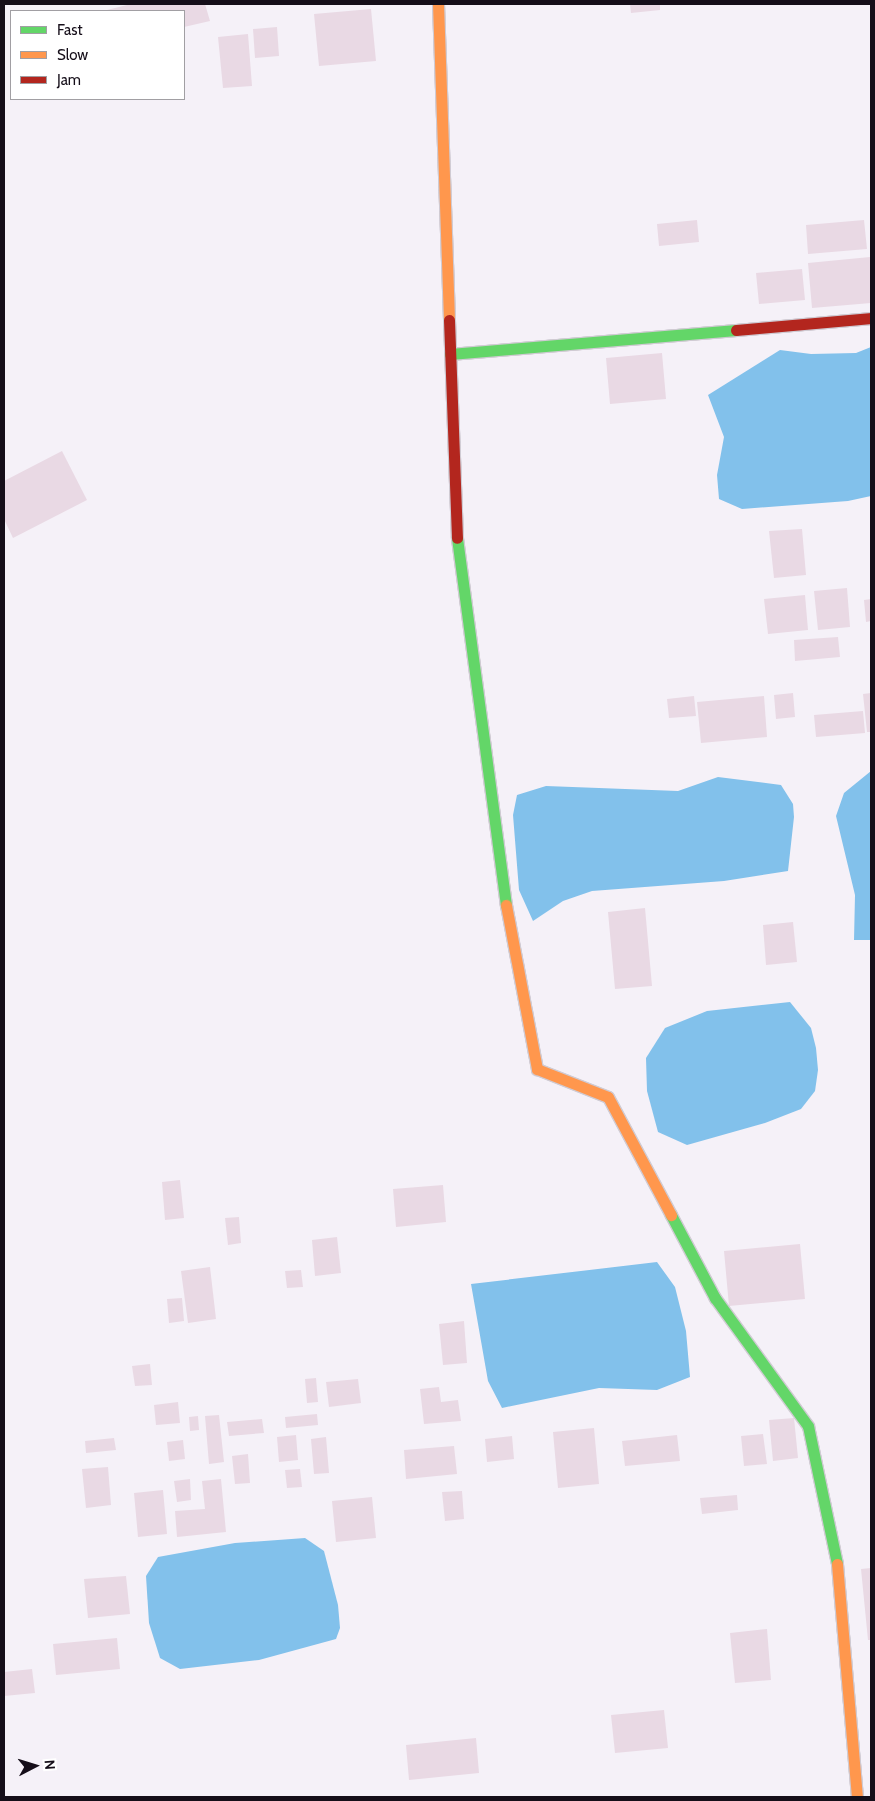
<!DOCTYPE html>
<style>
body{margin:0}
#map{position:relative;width:875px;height:1801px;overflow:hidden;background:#f5f1f8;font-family:Cabin,sans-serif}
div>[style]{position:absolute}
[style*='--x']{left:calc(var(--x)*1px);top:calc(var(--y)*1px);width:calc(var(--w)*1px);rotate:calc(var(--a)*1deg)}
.water>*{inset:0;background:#82c1eb}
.building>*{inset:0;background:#e9d9e4}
.roads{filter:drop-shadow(1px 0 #d0cbd3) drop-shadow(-1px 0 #d0cbd3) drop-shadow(0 1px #d0cbd3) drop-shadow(0 -1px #d0cbd3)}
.fast>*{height:11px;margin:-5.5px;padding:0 5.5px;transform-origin:5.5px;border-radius:5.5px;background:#63d668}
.slow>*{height:11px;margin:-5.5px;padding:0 5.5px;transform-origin:5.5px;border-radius:5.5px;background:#ff974d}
.jam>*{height:11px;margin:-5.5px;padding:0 5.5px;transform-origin:5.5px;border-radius:5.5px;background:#b3261e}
span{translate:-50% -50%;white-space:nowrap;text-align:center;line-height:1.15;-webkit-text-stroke:4px #fff;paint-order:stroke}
.frame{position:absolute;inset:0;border:5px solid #150e19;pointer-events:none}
.legend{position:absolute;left:10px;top:10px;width:175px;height:90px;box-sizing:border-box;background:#fff;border:1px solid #a19fa3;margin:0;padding:6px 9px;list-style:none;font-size:15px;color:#150e19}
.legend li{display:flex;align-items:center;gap:10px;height:25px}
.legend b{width:25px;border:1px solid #a19fa3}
.north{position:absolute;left:10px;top:1741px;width:50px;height:50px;-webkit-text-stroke:4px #fff;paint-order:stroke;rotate:85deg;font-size:14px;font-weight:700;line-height:20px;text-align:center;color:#150e19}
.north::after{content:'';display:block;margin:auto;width:18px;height:22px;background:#150e19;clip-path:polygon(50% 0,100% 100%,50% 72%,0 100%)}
</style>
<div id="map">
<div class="water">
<i style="clip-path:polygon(871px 347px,871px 496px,848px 501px,742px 509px,719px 499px,717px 475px,724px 437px,708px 395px,780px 350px,811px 354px,856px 353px)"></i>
<i style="clip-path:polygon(871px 771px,871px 940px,854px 940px,855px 895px,836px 816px,844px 793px)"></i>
<i style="clip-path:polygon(718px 777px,781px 785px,793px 804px,794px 817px,788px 871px,724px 881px,592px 891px,563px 901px,533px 921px,519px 890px,513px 815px,517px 795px,546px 786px,678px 791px)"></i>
<i style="clip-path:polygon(790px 1002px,811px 1028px,816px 1048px,818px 1070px,815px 1091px,801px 1109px,765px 1123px,687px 1145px,658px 1132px,647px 1091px,646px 1058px,665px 1028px,707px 1011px)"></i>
<i style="clip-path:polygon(657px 1262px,675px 1287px,686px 1331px,690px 1377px,657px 1390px,599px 1388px,502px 1408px,488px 1381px,471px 1284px)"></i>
<i style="clip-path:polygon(305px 1538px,324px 1551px,338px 1605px,340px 1628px,336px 1639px,259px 1660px,180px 1669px,160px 1658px,149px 1623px,146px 1576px,158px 1557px,235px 1543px)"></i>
</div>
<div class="building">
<i style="clip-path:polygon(131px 4px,205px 4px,210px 21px,184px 27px,184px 11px,103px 11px)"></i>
<i style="clip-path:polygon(630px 4px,660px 4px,660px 10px,631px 13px)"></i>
<i style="clip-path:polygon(371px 9px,376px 61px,319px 66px,314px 14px)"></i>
<i style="clip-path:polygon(277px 27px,279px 56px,255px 58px,253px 29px)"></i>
<i style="clip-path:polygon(248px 34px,252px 86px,223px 88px,218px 37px)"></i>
<i style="clip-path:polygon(697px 220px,699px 242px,659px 246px,657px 224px)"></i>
<i style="clip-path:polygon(864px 220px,867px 249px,808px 254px,806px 225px)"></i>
<i style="clip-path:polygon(870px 257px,871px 303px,812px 308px,808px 263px)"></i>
<i style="clip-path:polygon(802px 269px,805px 300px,759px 304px,756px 273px)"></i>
<i style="clip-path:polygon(662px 353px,666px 399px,610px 404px,606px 358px)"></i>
<i style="clip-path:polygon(62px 451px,87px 500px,13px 538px,4px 519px,4px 481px)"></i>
<i style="clip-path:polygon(802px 529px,806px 575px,774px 578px,769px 531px)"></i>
<i style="clip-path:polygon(847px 588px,850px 627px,818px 630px,814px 591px)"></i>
<i style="clip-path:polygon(805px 595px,808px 630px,768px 634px,764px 599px)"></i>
<i style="clip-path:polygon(871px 599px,871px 621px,866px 622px,864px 600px)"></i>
<i style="clip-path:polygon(838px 637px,840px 657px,795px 661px,794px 640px)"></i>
<i style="clip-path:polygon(793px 693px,795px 717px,776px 719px,774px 695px)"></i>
<i style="clip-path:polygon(871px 693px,871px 732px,867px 732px,863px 694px)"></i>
<i style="clip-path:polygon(694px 696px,696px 716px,669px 718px,667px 699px)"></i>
<i style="clip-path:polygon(764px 696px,767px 737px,701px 743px,697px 702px)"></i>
<i style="clip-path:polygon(863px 711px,865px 733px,816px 737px,814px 715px)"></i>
<i style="clip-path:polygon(645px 908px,652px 986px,615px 989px,608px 912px)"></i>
<i style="clip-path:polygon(793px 922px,797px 962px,766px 965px,763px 925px)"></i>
<i style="clip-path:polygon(180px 1180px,184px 1218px,165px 1220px,162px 1182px)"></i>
<i style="clip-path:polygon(443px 1185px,446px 1222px,396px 1227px,393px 1189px)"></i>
<i style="clip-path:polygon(239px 1217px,241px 1243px,228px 1245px,225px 1218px)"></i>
<i style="clip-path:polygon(337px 1237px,341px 1273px,315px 1276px,312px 1240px)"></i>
<i style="clip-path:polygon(800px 1244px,805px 1299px,729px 1306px,724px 1251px)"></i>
<i style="clip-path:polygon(210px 1267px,216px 1319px,188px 1323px,181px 1271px)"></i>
<i style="clip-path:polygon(301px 1270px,303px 1287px,287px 1288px,285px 1271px)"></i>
<i style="clip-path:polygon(182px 1298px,184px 1321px,169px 1323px,167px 1299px)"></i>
<i style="clip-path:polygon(464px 1321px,467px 1363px,443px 1365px,439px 1324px)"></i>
<i style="clip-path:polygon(150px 1364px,152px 1385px,135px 1386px,132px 1366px)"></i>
<i style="clip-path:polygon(316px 1378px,318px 1402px,307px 1403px,305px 1379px)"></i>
<i style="clip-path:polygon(358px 1379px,361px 1403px,329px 1407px,326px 1382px)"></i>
<i style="clip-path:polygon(439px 1387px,441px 1402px,458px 1400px,461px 1421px,424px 1424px,420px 1389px)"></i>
<i style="clip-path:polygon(178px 1402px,180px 1423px,156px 1425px,154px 1405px)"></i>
<i style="clip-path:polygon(317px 1414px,318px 1425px,286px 1428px,285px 1417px)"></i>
<i style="clip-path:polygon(219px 1415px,224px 1462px,209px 1464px,205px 1416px)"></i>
<i style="clip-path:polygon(198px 1416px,199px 1430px,190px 1431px,189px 1417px)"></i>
<i style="clip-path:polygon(794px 1418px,798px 1458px,773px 1461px,769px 1420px)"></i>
<i style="clip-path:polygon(262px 1419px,264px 1433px,229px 1436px,227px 1422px)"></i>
<i style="clip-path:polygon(594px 1428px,599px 1484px,558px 1488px,553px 1432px)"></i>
<i style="clip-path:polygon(763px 1434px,767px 1464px,744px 1466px,741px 1436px)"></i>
<i style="clip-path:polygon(296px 1435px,298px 1460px,279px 1462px,277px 1437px)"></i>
<i style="clip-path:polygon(677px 1435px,680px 1461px,625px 1466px,622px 1441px)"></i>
<i style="clip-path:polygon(512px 1436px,514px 1459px,487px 1462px,485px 1439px)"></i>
<i style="clip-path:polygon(326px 1437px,329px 1473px,314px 1474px,311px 1439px)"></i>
<i style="clip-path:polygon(114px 1438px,116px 1450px,86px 1453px,85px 1441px)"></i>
<i style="clip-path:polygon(183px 1440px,185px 1459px,169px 1461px,167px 1442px)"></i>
<i style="clip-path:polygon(454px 1446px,457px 1474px,406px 1479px,404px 1450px)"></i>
<i style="clip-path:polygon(248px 1454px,250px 1483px,235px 1484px,232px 1456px)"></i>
<i style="clip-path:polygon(108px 1467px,111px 1505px,86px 1508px,82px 1469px)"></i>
<i style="clip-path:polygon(300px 1469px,302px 1487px,287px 1488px,285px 1470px)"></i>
<i style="clip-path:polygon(190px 1479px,191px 1500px,177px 1502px,174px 1481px)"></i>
<i style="clip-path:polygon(221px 1479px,226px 1532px,177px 1537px,175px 1511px,205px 1509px,202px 1481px)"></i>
<i style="clip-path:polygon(163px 1490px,167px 1534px,138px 1537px,134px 1493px)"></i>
<i style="clip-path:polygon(462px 1491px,464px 1519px,445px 1521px,442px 1492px)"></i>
<i style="clip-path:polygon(737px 1495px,738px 1510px,702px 1514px,700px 1498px)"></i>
<i style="clip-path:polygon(372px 1497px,376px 1538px,336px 1542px,332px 1501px)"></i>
<i style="clip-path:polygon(871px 1568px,871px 1640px,868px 1640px,861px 1569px)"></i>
<i style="clip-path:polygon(126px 1576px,130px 1614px,88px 1618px,84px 1579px)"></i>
<i style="clip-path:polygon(767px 1629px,771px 1680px,735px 1683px,730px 1633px)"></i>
<i style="clip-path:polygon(117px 1638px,120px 1669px,56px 1675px,53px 1644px)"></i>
<i style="clip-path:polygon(32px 1669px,35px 1693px,4px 1696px,4px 1672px)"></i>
<i style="clip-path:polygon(664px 1710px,668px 1748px,615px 1753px,611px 1715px)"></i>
<i style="clip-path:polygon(476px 1738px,479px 1773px,409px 1780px,406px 1745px)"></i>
</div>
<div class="roads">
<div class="fast">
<i style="--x:450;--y:354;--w:287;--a:-4.8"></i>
<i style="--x:457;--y:538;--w:370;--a:82.4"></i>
<i style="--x:671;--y:1215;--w:94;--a:62.1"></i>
<i style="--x:715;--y:1298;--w:158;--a:54"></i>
<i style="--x:808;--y:1426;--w:141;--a:78.1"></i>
</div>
<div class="slow">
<i style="--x:438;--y:4;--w:316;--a:88"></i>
<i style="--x:506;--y:905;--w:167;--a:79.3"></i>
<i style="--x:537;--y:1069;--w:76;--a:21.5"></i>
<i style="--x:608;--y:1097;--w:134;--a:61.9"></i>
<i style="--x:837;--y:1564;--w:234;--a:85.1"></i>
</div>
<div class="jam">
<i style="--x:449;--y:320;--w:218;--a:87.9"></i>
<i style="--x:736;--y:330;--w:136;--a:-5.1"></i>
</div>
</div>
<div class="frame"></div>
<ul class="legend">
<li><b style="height:6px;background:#63d668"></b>Fast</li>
<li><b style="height:6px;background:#ff974d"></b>Slow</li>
<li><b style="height:6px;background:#b3261e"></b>Jam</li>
</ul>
<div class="north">N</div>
</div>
